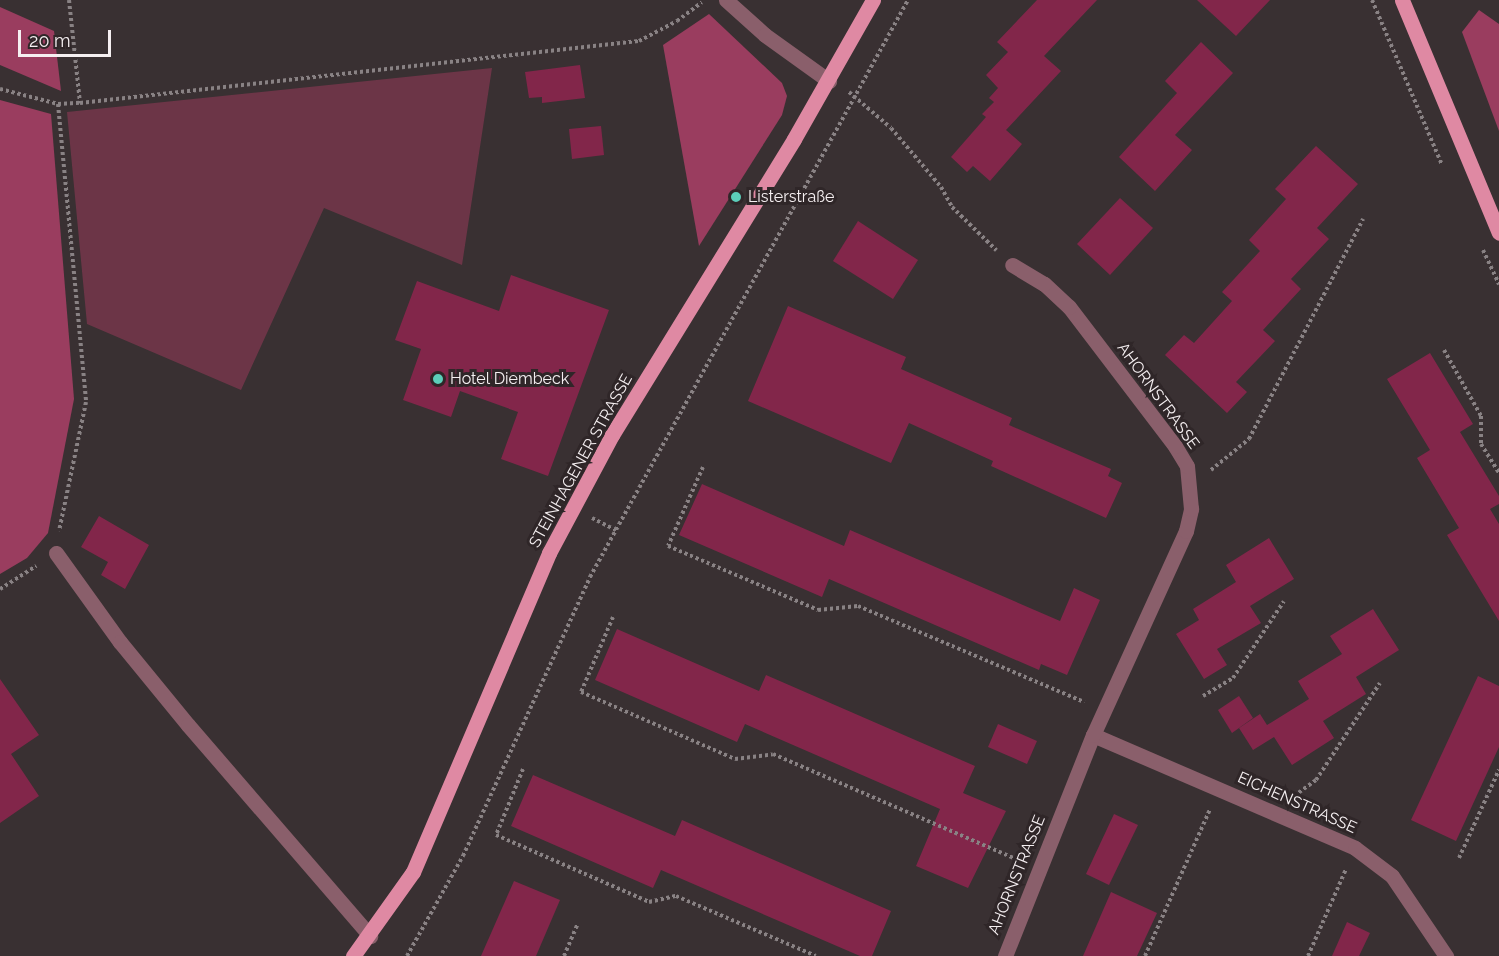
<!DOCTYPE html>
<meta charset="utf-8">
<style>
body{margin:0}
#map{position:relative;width:1499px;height:956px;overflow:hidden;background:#393032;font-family:Raleway,sans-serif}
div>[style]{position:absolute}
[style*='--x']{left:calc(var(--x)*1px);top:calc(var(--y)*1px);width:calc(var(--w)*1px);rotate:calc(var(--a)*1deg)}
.green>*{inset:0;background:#6c3547}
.forest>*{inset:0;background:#9a3d5f}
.building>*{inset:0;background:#82264a}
.path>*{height:4px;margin-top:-2px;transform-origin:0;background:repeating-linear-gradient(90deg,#898284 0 3px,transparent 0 6px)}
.minor>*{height:15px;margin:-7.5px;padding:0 7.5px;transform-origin:7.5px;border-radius:7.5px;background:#8a5f6b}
.major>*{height:15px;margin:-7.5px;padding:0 7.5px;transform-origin:7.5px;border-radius:7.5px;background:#df89a3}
.dots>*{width:16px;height:16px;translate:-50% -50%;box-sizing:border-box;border:3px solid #2f2628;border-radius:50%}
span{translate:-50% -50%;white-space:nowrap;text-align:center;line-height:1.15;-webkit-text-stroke:6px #2f2628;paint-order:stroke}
.poi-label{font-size:16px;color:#f5eff1}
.left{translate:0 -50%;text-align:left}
.street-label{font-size:16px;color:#f5eff1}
.scale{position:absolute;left:18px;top:30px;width:93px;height:27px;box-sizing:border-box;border:3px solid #f5eff1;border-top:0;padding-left:8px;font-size:18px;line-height:21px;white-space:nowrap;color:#f5eff1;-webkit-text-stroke:4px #2f2628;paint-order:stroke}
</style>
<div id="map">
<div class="green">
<i style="clip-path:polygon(492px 68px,462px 265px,324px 208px,241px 390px,87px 324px,67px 112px)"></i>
</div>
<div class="forest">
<i style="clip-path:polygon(0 7px,54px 31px,61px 91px,0 65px)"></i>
<i style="clip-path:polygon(1479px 10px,1499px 24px,1499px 131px,1462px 32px)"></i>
<i style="clip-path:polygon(709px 14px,782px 83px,787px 96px,782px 115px,699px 246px,663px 45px)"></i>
<i style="clip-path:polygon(0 100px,51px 114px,74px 399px,48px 533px,27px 558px,0 574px)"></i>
</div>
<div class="building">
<i style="clip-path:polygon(1037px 0,1097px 0,1044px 56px,1061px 71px,1006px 130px,1022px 144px,990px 181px,973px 166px,967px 172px,951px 157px,986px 117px,982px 114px,994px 102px,989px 98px,998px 88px,986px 75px,1008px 52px,997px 42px)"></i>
<i style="clip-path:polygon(1197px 0,1270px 0,1236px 36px)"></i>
<i style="clip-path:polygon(1201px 42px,1233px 73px,1175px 135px,1192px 150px,1155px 191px,1119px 157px,1177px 93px,1165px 81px)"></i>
<i style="clip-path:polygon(580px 65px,585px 98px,542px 103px,542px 97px,529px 98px,525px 72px)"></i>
<i style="clip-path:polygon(601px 126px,604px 155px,572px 159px,569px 129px)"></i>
<i style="clip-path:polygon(1316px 146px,1358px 184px,1317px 228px,1329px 239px,1291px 279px,1301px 289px,1263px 330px,1275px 341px,1236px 382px,1247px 392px,1227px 413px,1165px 355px,1184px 335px,1194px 343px,1232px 301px,1222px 292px,1260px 251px,1249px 240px,1286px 199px,1275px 189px)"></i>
<i style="clip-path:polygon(1120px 198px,1153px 228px,1110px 275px,1077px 244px)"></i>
<i style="clip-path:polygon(858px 221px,918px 260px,893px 299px,833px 261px)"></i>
<i style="clip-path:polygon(511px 275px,609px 310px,548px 476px,501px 459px,518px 412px,460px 391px,451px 417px,403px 400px,421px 349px,395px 340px,417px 281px,499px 311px)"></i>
<i style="clip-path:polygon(788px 306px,906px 357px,901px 369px,1012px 418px,1009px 425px,1111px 469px,1108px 476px,1122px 483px,1106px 518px,991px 466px,993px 461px,909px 423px,891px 463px,748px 401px)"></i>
<i style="clip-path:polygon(1430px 353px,1473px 424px,1460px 432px,1499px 496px,1499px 504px,1490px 509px,1499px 524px,1499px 621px,1447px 535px,1459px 528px,1417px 458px,1430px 450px,1387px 379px)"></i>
<i style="clip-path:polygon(702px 484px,844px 546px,850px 530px,1060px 621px,1074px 588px,1100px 600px,1067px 675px,1041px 664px,1039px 670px,829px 579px,822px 597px,679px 535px)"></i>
<i style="clip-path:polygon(99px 516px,149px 545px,125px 589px,101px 575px,108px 562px,81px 547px)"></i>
<i style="clip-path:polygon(1269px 538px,1294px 579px,1250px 606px,1261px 623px,1217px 649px,1227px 665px,1204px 679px,1176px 634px,1199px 620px,1193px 609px,1236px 582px,1226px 565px)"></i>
<i style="clip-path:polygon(1373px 609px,1399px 650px,1356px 677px,1366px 694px,1323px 721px,1334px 738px,1292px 765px,1274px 737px,1253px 750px,1239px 728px,1260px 714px,1267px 725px,1309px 699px,1298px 681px,1342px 654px,1330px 636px)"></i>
<i style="clip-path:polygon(617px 629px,759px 691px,766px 675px,975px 766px,963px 793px,1006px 811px,968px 888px,916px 866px,940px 809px,745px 724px,737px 742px,595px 680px)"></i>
<i style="clip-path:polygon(1478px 676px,1499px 686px,1499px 747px,1456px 841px,1411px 820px)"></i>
<i style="clip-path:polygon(0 679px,39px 735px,11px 754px,39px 796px,0 823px)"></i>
<i style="clip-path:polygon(1239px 696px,1253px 718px,1232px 733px,1218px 710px)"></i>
<i style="clip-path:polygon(998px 724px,1037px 741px,1027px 764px,988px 747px)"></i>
<i style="clip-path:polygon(533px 775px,675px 836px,682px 820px,891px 911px,872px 956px,860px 956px,661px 870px,653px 888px,511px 826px)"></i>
<i style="clip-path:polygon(1114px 814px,1138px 825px,1109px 885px,1086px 874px)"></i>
<i style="clip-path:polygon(514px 881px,560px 900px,536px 956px,481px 956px)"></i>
<i style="clip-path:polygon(1111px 892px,1157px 913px,1137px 956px,1083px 956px)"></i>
<i style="clip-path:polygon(1347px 922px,1370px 933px,1359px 956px,1332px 956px)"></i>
</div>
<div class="path">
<i style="--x:69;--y:0;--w:104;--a:83.9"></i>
<i style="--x:1372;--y:0;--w:179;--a:67"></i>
<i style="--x:0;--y:89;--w:60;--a:14.5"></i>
<i style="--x:58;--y:104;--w:22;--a:-3"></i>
<i style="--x:80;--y:103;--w:562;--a:-6.33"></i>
<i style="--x:639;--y:41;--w:43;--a:-27.8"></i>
<i style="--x:677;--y:21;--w:31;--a:-37"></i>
<i style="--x:849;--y:92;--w:55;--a:40.6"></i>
<i style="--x:891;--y:128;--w:77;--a:49.7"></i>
<i style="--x:941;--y:187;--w:23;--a:61"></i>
<i style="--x:952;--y:207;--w:62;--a:44.3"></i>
<i style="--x:58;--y:104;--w:299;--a:84.6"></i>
<i style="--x:86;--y:402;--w:132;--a:101.8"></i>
<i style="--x:1483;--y:250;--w:38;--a:65"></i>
<i style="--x:1444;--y:350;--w:76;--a:60.7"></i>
<i style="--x:1481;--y:416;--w:28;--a:90"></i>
<i style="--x:1481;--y:444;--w:34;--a:58"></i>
<i style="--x:703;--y:467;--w:86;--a:113.9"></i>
<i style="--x:668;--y:546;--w:163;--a:23.1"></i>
<i style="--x:818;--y:610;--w:40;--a:-5.7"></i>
<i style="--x:858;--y:606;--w:246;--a:23"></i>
<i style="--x:1211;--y:470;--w:49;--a:-39.2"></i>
<i style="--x:1249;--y:439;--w:248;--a:-62.6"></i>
<i style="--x:592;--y:518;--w:27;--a:27"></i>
<i style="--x:0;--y:589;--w:43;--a:-32.6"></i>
<i style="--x:613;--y:617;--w:82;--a:113.1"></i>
<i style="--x:581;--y:692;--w:168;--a:23.5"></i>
<i style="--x:735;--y:759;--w:38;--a:-7"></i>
<i style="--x:773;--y:754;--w:267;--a:23.4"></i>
<i style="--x:1203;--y:696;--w:35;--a:-31"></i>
<i style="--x:1233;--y:678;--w:92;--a:-56.5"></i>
<i style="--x:523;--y:769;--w:71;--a:112.2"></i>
<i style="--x:496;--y:835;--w:167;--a:23.6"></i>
<i style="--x:649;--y:902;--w:28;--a:-13"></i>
<i style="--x:676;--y:896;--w:152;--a:23.2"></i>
<i style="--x:1294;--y:796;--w:27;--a:-36"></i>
<i style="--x:1316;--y:780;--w:116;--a:-56.6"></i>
<i style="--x:1459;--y:858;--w:97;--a:-65.6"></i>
<i style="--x:407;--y:956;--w:115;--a:-60.8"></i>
<i style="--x:463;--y:856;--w:307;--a:-65.5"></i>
<i style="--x:590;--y:577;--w:659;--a:-61.14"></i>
<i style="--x:564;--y:956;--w:34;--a:-67"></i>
<i style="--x:1145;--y:956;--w:161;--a:-66.1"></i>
<i style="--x:1308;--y:956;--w:95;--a:-66.4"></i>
</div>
<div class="minor">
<i style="--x:726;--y:0;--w:52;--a:41.9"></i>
<i style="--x:765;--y:35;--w:79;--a:35.7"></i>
<i style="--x:56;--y:553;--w:110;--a:54.3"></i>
<i style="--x:120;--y:642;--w:107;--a:50.7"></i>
<i style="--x:188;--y:725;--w:279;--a:49.2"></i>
<i style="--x:1093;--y:735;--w:285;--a:23.3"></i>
<i style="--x:1355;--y:848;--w:46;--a:37.1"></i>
<i style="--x:1392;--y:876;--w:97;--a:56"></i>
<i style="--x:1005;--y:956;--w:238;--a:-68.3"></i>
<i style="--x:1093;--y:735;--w:224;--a:-65.5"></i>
<i style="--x:1186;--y:531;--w:23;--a:-77"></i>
<i style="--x:1191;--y:509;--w:43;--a:-95.3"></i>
<i style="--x:1187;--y:466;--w:23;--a:-121"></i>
<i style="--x:1175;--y:446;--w:175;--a:-127.3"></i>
<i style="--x:1069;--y:307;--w:34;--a:-137"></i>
<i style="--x:1044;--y:284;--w:37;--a:-149"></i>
</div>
<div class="major">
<i style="--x:1402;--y:0;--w:252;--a:67.4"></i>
<i style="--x:353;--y:956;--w:103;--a:-54.5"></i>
<i style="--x:413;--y:872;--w:347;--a:-66.9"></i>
<i style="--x:549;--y:553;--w:134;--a:-61.9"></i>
<i style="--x:612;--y:435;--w:347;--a:-58.4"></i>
<i style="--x:794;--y:139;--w:160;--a:-60.4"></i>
</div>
<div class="dots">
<i style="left:736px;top:197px;background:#5cceba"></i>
<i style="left:438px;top:379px;background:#5cceba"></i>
</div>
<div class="poi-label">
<span class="left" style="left:748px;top:197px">Listerstraße</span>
<span class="left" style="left:450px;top:379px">Hotel Diembeck</span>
</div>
<div class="street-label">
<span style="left:1158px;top:396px;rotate:54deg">AHORNSTRASSE</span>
<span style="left:581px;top:461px;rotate:-61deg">STEINHAGENER STRASSE</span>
<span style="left:1297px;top:803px;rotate:24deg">EICHENSTRASSE</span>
<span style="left:1017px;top:875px;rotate:-68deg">AHORNSTRASSE</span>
</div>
<div class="scale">20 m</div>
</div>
